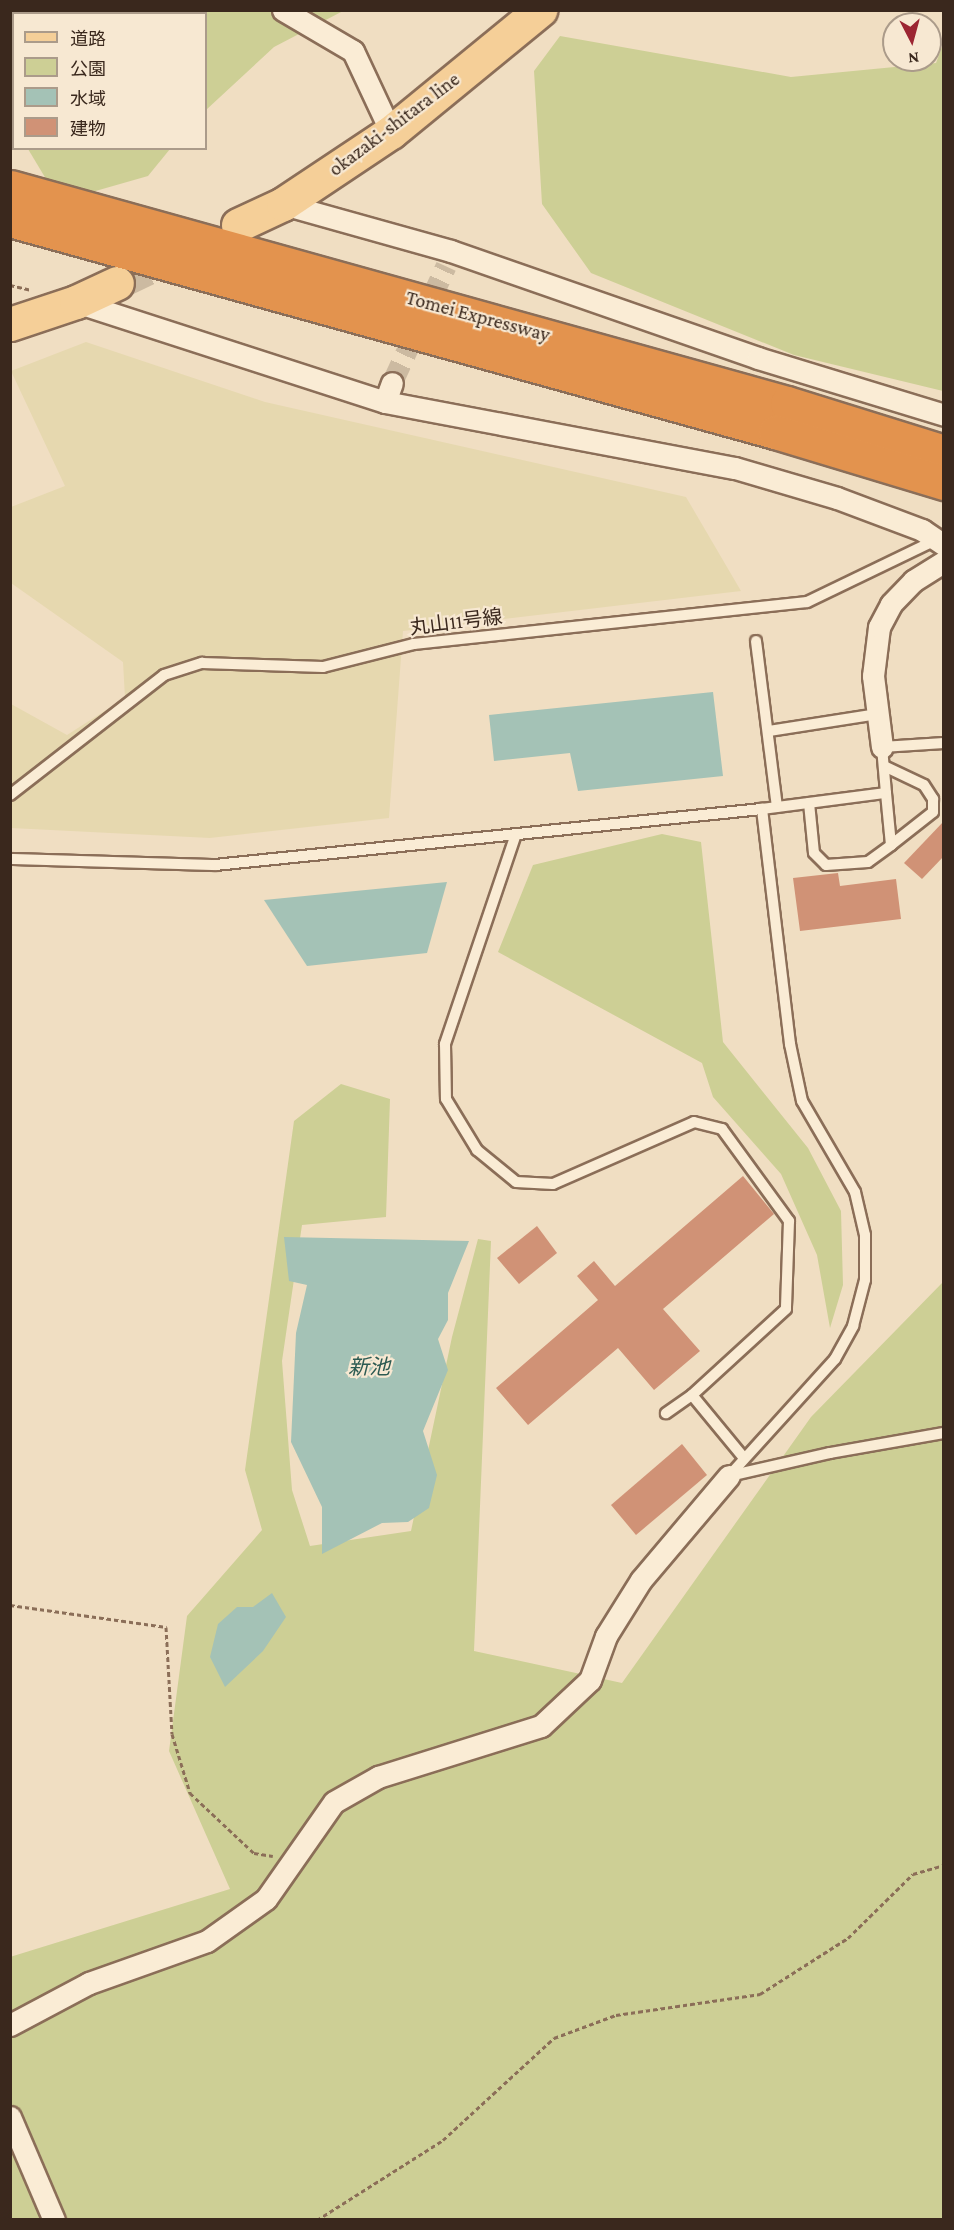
<!DOCTYPE html>
<meta charset="utf-8">
<style>
body{margin:0}
#map{position:relative;width:954px;height:2230px;overflow:hidden;background:#f0dec2;font-family:"Crimson Pro","Noto Sans JP",serif}
div>[style]{position:absolute}
[style*='--x']{left:calc(var(--x)*1px);top:calc(var(--y)*1px);width:calc(var(--w)*1px);rotate:calc(var(--a)*1deg)}
.farmland>*{inset:0;background:#e6d8af}
.green>*{inset:0;background:#cdcf95}
.water>*{inset:0;background:#a4c2b6}
.building>*{inset:0;background:#d09276}
.street-tunnel>*{height:21px;margin-top:-10.5px;transform-origin:0;background:repeating-linear-gradient(90deg,#ccbaa1 0 21px,transparent 0 31px)}
.primary-tunnel>*{height:33px;margin-top:-16.5px;transform-origin:0;background:repeating-linear-gradient(90deg,#ccbaa1 0 33px,transparent 0 49px)}
.path>*{height:3px;margin-top:-1.5px;transform-origin:0;background:repeating-linear-gradient(90deg,#8b6e58 0 4.5px,transparent 0 7.5px)}
.roads{filter:drop-shadow(2px 0 #8b6e58) drop-shadow(-2px 0 #8b6e58) drop-shadow(0 2px #8b6e58) drop-shadow(0 -2px #8b6e58)}
.lane>*{height:10px;margin:-5px;padding:0 5px;transform-origin:5px;border-radius:5px;background:#faecd5}
.street>*{height:21px;margin:-10.5px;padding:0 10.5px;transform-origin:10.5px;border-radius:10.5px;background:#faecd5}
.primary>*{height:33px;margin:-16.5px;padding:0 16.5px;transform-origin:16.5px;border-radius:16.5px;background:#f5cf98}
.highway>*{height:33px;margin:-16.5px;padding:0 16.5px;transform-origin:16.5px;border-radius:16.5px;background:#e3934e}
span{translate:-50% -50%;white-space:nowrap;text-align:center;line-height:1.15;-webkit-text-stroke:4.5px #f7e8d2;paint-order:stroke}
.street-label{font-size:20px;color:#3a281d}
.water-label{font-size:21px;color:#2c5a52;font-style:italic}
.frame{position:absolute;inset:0;border:12px solid #3a281d;pointer-events:none}
.legend{position:absolute;left:12px;top:12px;width:195px;height:138px;box-sizing:border-box;background:#f7e8d2;border:2px solid #ab9b8a;margin:0;padding:8px 10px;list-style:none;font-size:18px;color:#3a281d}
.legend li{display:flex;align-items:center;gap:12px;height:30px}
.legend b{width:30px;border:2px solid #ab9b8a}
.north{position:absolute;left:882px;top:12px;width:60px;height:60px;box-sizing:border-box;background:#f7e8d2;border:2px solid #ab9b8a;border-radius:50%;rotate:174deg;font-size:16px;font-weight:700;line-height:24px;text-align:center;color:#3a281d}
.north::after{content:'';display:block;margin:auto;width:21px;height:27px;background:#9c2532;clip-path:polygon(50% 0,100% 100%,50% 72%,0 100%)}
</style>
<div id="map">
<div class="farmland">
<i style="clip-path:polygon(86px 342px,265px 402px,686px 497px,741px 591px,403px 631px,389px 818px,210px 838px,11px 828px,11px 704px,67px 735px,125px 698px,123px 662px,11px 583px,11px 507px,65px 486px,11px 371px)"></i>
</div>
<div class="green">
<i style="clip-path:polygon(11px 11px,343px 11px,274px 47px,206px 110px,206px 14px,14px 14px,13px 122px,11px 114px)"></i>
<i style="clip-path:polygon(560px 36px,791px 77px,936px 63px,943px 44px,943px 391px,794px 355px,591px 273px,542px 204px,534px 71px)"></i>
<i style="clip-path:polygon(28px 149px,170px 149px,148px 176px,85px 194px,46px 179px)"></i>
<i style="clip-path:polygon(662px 834px,701px 842px,723px 1042px,808px 1148px,841px 1211px,843px 1285px,830px 1328px,817px 1255px,781px 1174px,713px 1097px,702px 1063px,498px 952px,533px 865px)"></i>
<i style="clip-path:polygon(341px 1084px,390px 1099px,386px 1217px,302px 1225px,282px 1361px,292px 1490px,310px 1546px,411px 1531px,452px 1337px,478px 1239px,491px 1241px,474px 1651px,622px 1683px,811px 1417px,943px 1282px,943px 2219px,11px 2219px,10px 1957px,230px 1889px,169px 1751px,187px 1616px,262px 1530px,245px 1470px,294px 1121px)"></i>
</div>
<div class="water">
<i style="clip-path:polygon(713px 692px,723px 776px,578px 791px,570px 753px,494px 761px,489px 715px)"></i>
<i style="clip-path:polygon(447px 882px,427px 953px,307px 966px,264px 900px)"></i>
<i style="clip-path:polygon(284px 1237px,469px 1241px,448px 1293px,448px 1320px,438px 1339px,448px 1370px,423px 1431px,437px 1475px,429px 1508px,408px 1522px,382px 1523px,322px 1554px,322px 1507px,291px 1442px,296px 1333px,307px 1285px,289px 1281px)"></i>
<i style="clip-path:polygon(272px 1593px,286px 1617px,263px 1651px,225px 1687px,210px 1657px,218px 1624px,237px 1607px,253px 1607px)"></i>
</div>
<div class="building">
<i style="clip-path:polygon(944px 821px,944px 856px,922px 879px,904px 863px)"></i>
<i style="clip-path:polygon(838px 873px,840px 886px,896px 879px,901px 919px,800px 931px,793px 878px)"></i>
<i style="clip-path:polygon(743px 1176px,774px 1214px,663px 1309px,700px 1351px,654px 1390px,618px 1348px,528px 1425px,496px 1388px,598px 1300px,577px 1276px,594px 1261px,615px 1286px)"></i>
<i style="clip-path:polygon(537px 1226px,557px 1253px,519px 1284px,497px 1258px)"></i>
<i style="clip-path:polygon(682px 1444px,707px 1475px,636px 1535px,611px 1505px)"></i>
</div>
<div class="street-tunnel">
<i style="--x:392;--y:383;--w:129;--a:-65.2"></i>
</div>
<div class="primary-tunnel">
<i style="--x:117;--y:283;--w:70;--a:-25.5"></i>
</div>
<div class="path">
<i style="--x:10;--y:285;--w:22;--a:13"></i>
<i style="--x:10;--y:1605;--w:158;--a:8"></i>
<i style="--x:166;--y:1627;--w:107;--a:86.8"></i>
<i style="--x:172;--y:1734;--w:62;--a:73"></i>
<i style="--x:190;--y:1793;--w:88;--a:43.2"></i>
<i style="--x:254;--y:1853;--w:19;--a:9"></i>
<i style="--x:317;--y:2220;--w:149;--a:-32.4"></i>
<i style="--x:443;--y:2140;--w:151;--a:-42.6"></i>
<i style="--x:554;--y:2038;--w:66;--a:-20.4"></i>
<i style="--x:616;--y:2015;--w:146;--a:-8.3"></i>
<i style="--x:760;--y:1994;--w:104;--a:-32.5"></i>
<i style="--x:848;--y:1938;--w:91;--a:-44.6"></i>
<i style="--x:913;--y:1874;--w:32;--a:-16"></i>
</div>
<div class="roads">
<div class="lane">
<i style="--x:756;--y:641;--w:167;--a:82.8"></i>
<i style="--x:769;--y:731;--w:110;--a:-8.9"></i>
<i style="--x:884;--y:766;--w:44;--a:25.4"></i>
<i style="--x:924;--y:785;--w:17;--a:57"></i>
<i style="--x:933;--y:799;--w:13;--a:90"></i>
<i style="--x:933;--y:812;--w:53;--a:141.8"></i>
<i style="--x:10;--y:795;--w:195;--a:-37.9"></i>
<i style="--x:164;--y:675;--w:40;--a:-18"></i>
<i style="--x:202;--y:663;--w:121;--a:1.9"></i>
<i style="--x:323;--y:667;--w:94;--a:-14.2"></i>
<i style="--x:414;--y:644;--w:395;--a:-6.1"></i>
<i style="--x:807;--y:602;--w:143;--a:-25.7"></i>
<i style="--x:809;--y:803;--w:50;--a:84.3"></i>
<i style="--x:814;--y:853;--w:17;--a:45"></i>
<i style="--x:826;--y:865;--w:42;--a:-4.1"></i>
<i style="--x:868;--y:862;--w:29;--a:-36"></i>
<i style="--x:891;--y:845;--w:52;--a:-95.5"></i>
<i style="--x:516;--y:834;--w:222;--a:108.7"></i>
<i style="--x:445;--y:1044;--w:55;--a:89"></i>
<i style="--x:446;--y:1099;--w:60;--a:58.7"></i>
<i style="--x:477;--y:1150;--w:50;--a:39.4"></i>
<i style="--x:516;--y:1182;--w:37;--a:3"></i>
<i style="--x:553;--y:1184;--w:154;--a:-23.7"></i>
<i style="--x:694;--y:1122;--w:29;--a:14"></i>
<i style="--x:722;--y:1129;--w:114;--a:53.9"></i>
<i style="--x:789;--y:1221;--w:88;--a:92"></i>
<i style="--x:786;--y:1309;--w:127;--a:137.5"></i>
<i style="--x:692;--y:1395;--w:32;--a:145"></i>
<i style="--x:10;--y:859;--w:205;--a:1.7"></i>
<i style="--x:215;--y:865;--w:550;--a:-5.85"></i>
<i style="--x:762;--y:809;--w:125;--a:-7.4"></i>
<i style="--x:886;--y:793;--w:46;--a:-95"></i>
<i style="--x:882;--y:747;--w:62;--a:-3.7"></i>
<i style="--x:692;--y:1395;--w:82;--a:50.5"></i>
<i style="--x:729;--y:1476;--w:158;--a:-47.8"></i>
<i style="--x:835;--y:1359;--w:38;--a:-61"></i>
<i style="--x:853;--y:1326;--w:48;--a:-75.4"></i>
<i style="--x:865;--y:1280;--w:45;--a:-90"></i>
<i style="--x:865;--y:1235;--w:44;--a:-103.1"></i>
<i style="--x:855;--y:1192;--w:105;--a:-120.2"></i>
<i style="--x:802;--y:1101;--w:58;--a:-101.9"></i>
<i style="--x:790;--y:1044;--w:237;--a:-96.8"></i>
<i style="--x:729;--y:1476;--w:104;--a:-12.8"></i>
<i style="--x:830;--y:1453;--w:116;--a:-10"></i>
</div>
<div class="street">
<i style="--x:283;--y:10;--w:81;--a:30.4"></i>
<i style="--x:353;--y:51;--w:89;--a:64.9"></i>
<i style="--x:283;--y:204;--w:174;--a:15.6"></i>
<i style="--x:451;--y:251;--w:325;--a:19.2"></i>
<i style="--x:758;--y:358;--w:195;--a:17"></i>
<i style="--x:76;--y:302;--w:325;--a:17.9"></i>
<i style="--x:385;--y:402;--w:356;--a:10.7"></i>
<i style="--x:735;--y:468;--w:106;--a:16.4"></i>
<i style="--x:837;--y:498;--w:91;--a:20.6"></i>
<i style="--x:922;--y:530;--w:27;--a:34"></i>
<i style="--x:385;--y:402;--w:20;--a:-70"></i>
<i style="--x:882;--y:747;--w:72;--a:-97.2"></i>
<i style="--x:873;--y:676;--w:49;--a:-83"></i>
<i style="--x:879;--y:627;--w:26;--a:-62"></i>
<i style="--x:891;--y:604;--w:32;--a:-46"></i>
<i style="--x:913;--y:581;--w:36;--a:-32"></i>
<i style="--x:10;--y:2025;--w:89;--a:-28"></i>
<i style="--x:89;--y:1983;--w:125;--a:-19.6"></i>
<i style="--x:207;--y:1941;--w:72;--a:-35.4"></i>
<i style="--x:266;--y:1899;--w:118;--a:-55"></i>
<i style="--x:334;--y:1802;--w:51;--a:-29.6"></i>
<i style="--x:378;--y:1777;--w:171;--a:-17.4"></i>
<i style="--x:541;--y:1726;--w:67;--a:-43.2"></i>
<i style="--x:590;--y:1680;--w:47;--a:-70"></i>
<i style="--x:606;--y:1636;--w:66;--a:-58"></i>
<i style="--x:641;--y:1580;--w:136;--a:-49.8"></i>
<i style="--x:10;--y:2117;--w:112;--a:66.9"></i>
</div>
<div class="primary">
<i style="--x:238;--y:225;--w:50;--a:-25"></i>
<i style="--x:283;--y:204;--w:130;--a:-33.7"></i>
<i style="--x:391;--y:132;--w:193;--a:-39.3"></i>
<i style="--x:10;--y:324;--w:70;--a:-18.4"></i>
<i style="--x:76;--y:302;--w:45;--a:-24.9"></i>
</div>
<div class="highway">
<i style="--x:10;--y:187;--w:806;--a:15.54"></i>
<i style="--x:787;--y:403;--w:164;--a:17.3"></i>
<i style="--x:10;--y:220;--w:794;--a:15.49"></i>
<i style="--x:775;--y:432;--w:177;--a:16.8"></i>
</div>
</div>
<div class="street-label">
<span style="left:394px;top:124px;rotate:-37deg">okazaki-shitara line</span>
<span style="left:478px;top:316px;rotate:15deg">Tomei Expressway</span>
<span style="left:456px;top:622px;rotate:-7deg">丸山11号線</span>
</div>
<div class="water-label">
<span style="left:369px;top:1367px">新池</span>
</div>
<div class="frame"></div>
<ul class="legend">
<li><b style="height:8px;background:#f5cf98"></b>道路</li>
<li><b style="height:16px;background:#cdcf95"></b>公園</li>
<li><b style="height:16px;background:#a4c2b6"></b>水域</li>
<li><b style="height:16px;background:#d09276"></b>建物</li>
</ul>
<div class="north">N</div>
</div>
